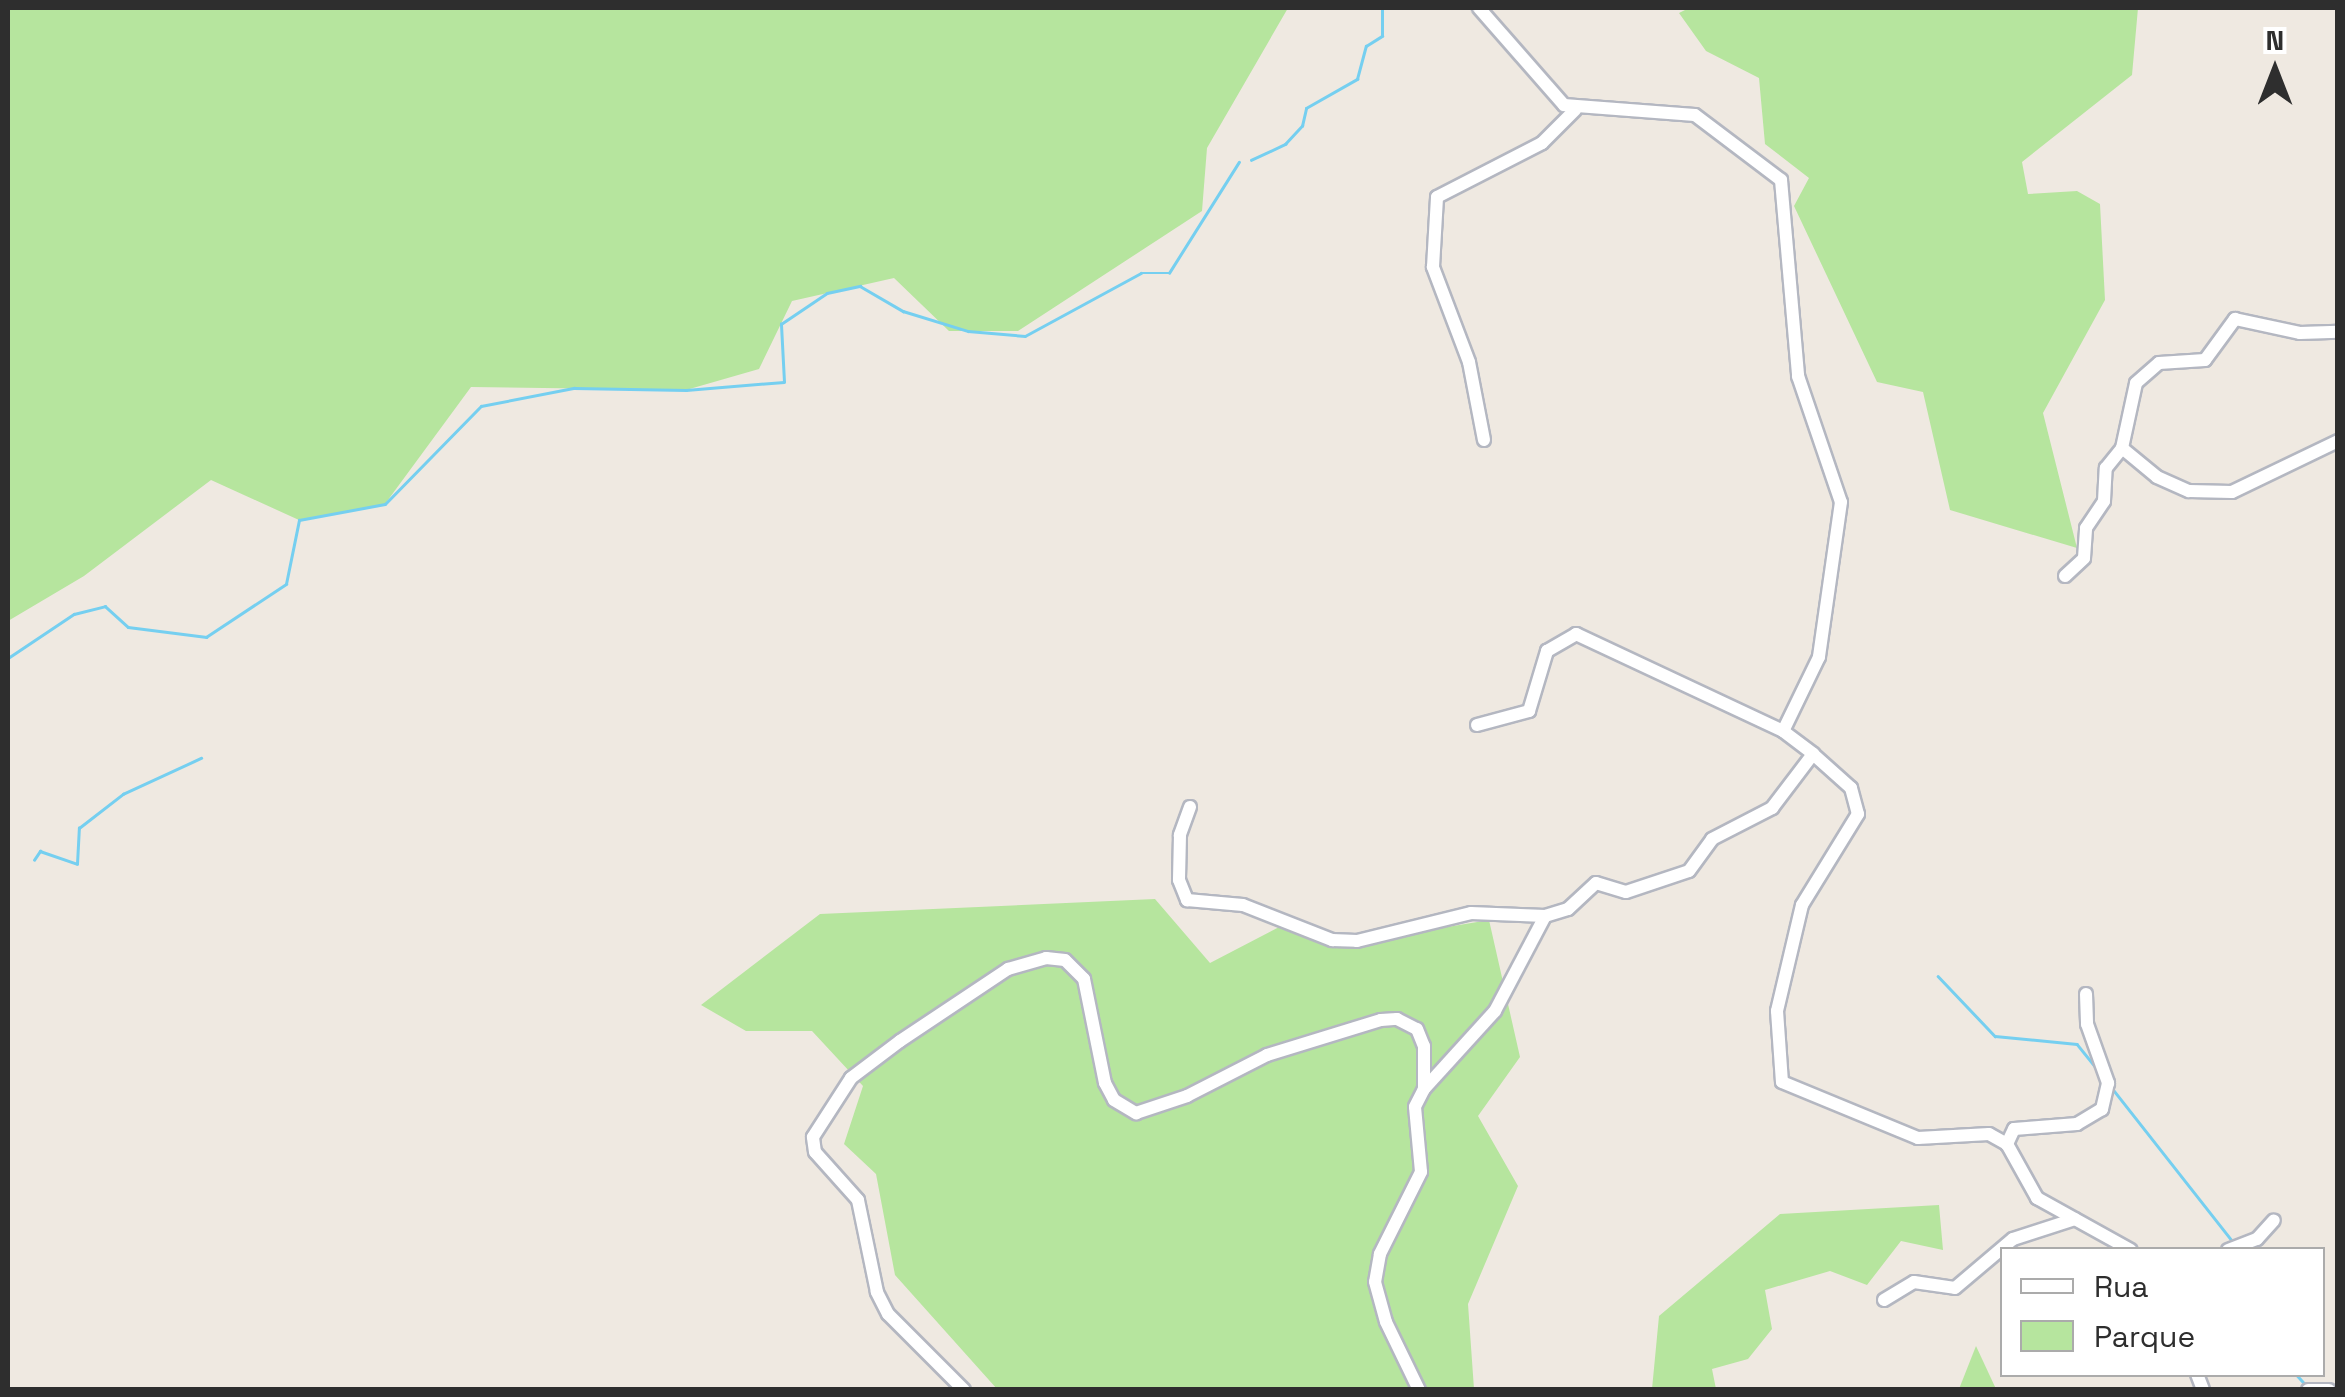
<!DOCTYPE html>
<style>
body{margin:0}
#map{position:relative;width:2345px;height:1397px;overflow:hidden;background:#efe9e1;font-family:"Space Grotesk",sans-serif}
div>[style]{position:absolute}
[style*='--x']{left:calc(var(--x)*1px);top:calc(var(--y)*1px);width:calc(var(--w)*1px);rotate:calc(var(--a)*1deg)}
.green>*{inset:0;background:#b6e59e}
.stream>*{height:2.5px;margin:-1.25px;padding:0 1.25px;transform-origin:1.25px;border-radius:1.25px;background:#75cff0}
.roads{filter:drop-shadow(2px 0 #b4b7c1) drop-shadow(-2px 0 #b4b7c1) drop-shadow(0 2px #b4b7c1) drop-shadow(0 -2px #b4b7c1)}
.minor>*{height:12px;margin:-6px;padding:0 6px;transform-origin:6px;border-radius:6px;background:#fff}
span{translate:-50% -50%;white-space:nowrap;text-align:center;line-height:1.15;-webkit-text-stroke:8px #fff;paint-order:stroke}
.frame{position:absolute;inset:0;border:10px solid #2e2e2e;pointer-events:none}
.legend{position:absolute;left:2000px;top:1247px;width:325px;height:130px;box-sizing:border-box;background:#fff;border:2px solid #ababab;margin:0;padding:12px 18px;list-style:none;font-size:30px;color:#2e2e2e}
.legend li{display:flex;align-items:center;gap:20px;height:50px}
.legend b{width:50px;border:2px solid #ababab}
.north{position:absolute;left:2225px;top:20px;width:100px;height:100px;-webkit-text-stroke:8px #fff;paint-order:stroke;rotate:0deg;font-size:28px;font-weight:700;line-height:40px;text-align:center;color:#2e2e2e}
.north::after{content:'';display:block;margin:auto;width:35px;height:45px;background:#2e2e2e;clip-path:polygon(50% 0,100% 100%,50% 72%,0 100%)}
</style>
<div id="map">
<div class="green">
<i style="clip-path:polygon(8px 8px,1288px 8px,1207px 148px,1202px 211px,1018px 331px,949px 331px,894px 278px,792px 301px,759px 369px,686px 390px,471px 387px,385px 504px,299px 520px,211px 480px,84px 576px,8px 621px)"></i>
<i style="clip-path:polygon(1689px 8px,2138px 8px,2132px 75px,2022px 162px,2028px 194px,2077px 191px,2100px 204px,2105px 300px,2043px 413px,2077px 548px,1950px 510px,1923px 392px,1877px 382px,1794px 206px,1809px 178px,1765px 144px,1759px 78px,1706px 51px,1679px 13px)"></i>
<i style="clip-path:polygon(1155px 899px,1210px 963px,1283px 925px,1329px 947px,1489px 920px,1520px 1057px,1478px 1116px,1518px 1186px,1468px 1304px,1474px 1389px,997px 1389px,895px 1275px,876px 1174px,844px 1144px,863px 1086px,812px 1031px,746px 1031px,701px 1005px,820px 914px)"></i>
<i style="clip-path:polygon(1939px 1205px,1943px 1250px,1901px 1241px,1867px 1285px,1830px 1271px,1765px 1290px,1772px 1329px,1748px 1359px,1712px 1369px,1716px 1389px,1652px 1389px,1659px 1316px,1780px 1214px)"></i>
<i style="clip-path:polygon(1976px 1346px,1996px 1389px,1959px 1389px)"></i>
</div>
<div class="stream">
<i style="--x:1251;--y:160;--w:38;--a:-25"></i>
<i style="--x:1285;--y:144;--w:25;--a:-47"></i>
<i style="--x:1302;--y:126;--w:18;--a:-77"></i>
<i style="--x:1306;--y:108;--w:59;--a:-29.6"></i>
<i style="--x:1357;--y:79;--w:34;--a:-75"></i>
<i style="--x:1366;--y:46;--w:19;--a:-32"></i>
<i style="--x:1382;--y:36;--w:28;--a:-90"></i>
<i style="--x:8;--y:658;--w:79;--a:-33.7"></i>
<i style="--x:74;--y:614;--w:32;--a:-14"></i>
<i style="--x:105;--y:606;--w:31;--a:42"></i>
<i style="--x:128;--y:627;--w:79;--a:7.3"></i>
<i style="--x:206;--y:637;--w:96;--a:-33.5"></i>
<i style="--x:286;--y:584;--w:65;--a:-78.5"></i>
<i style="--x:299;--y:520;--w:87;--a:-10.5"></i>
<i style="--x:385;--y:504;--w:137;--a:-45.6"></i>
<i style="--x:481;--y:406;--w:95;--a:-11"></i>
<i style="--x:574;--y:388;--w:112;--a:1"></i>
<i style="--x:686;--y:390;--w:98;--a:-4.7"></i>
<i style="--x:784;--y:382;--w:58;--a:-93"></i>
<i style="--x:781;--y:324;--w:55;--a:-34"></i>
<i style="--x:827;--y:293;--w:34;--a:-12"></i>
<i style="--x:860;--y:286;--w:50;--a:30.2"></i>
<i style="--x:903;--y:311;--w:68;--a:17.1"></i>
<i style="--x:968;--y:331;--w:57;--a:5"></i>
<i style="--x:1025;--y:336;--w:132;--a:-28.5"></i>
<i style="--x:1141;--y:273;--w:28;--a:0"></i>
<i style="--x:1169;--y:273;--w:131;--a:-57.8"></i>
<i style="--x:34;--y:860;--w:11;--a:-56"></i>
<i style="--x:40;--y:851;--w:39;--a:19"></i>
<i style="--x:77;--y:864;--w:36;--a:-87"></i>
<i style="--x:79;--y:828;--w:56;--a:-37.7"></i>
<i style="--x:123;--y:794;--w:86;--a:-24.8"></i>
<i style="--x:1938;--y:976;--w:83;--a:46.5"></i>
<i style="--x:1995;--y:1036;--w:82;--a:5.6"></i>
<i style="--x:2077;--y:1044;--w:33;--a:51"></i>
<i style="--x:2112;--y:1088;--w:197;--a:51.8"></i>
<i style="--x:2296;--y:1374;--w:13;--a:48"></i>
</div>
<div class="roads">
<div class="minor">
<i style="--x:1479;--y:8;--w:129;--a:48.8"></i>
<i style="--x:1564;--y:105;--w:131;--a:4.4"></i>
<i style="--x:1695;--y:115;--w:108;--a:37.1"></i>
<i style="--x:1781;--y:180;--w:197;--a:85"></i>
<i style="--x:1798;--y:376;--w:133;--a:71.2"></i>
<i style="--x:1841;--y:502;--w:157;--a:98.1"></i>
<i style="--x:1819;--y:657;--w:82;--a:115.9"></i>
<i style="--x:1484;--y:440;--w:79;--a:-100.9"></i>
<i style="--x:1469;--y:362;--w:102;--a:-110.8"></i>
<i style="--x:1433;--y:267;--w:70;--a:-86.7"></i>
<i style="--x:1437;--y:197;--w:118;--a:-27.2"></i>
<i style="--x:1542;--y:143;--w:47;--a:-45"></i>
<i style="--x:2122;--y:448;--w:45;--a:39.6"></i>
<i style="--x:2157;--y:477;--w:35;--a:24"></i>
<i style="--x:2189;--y:491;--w:43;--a:1.3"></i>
<i style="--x:2232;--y:492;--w:118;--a:-25.7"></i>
<i style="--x:2065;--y:576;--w:26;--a:-43"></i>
<i style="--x:2084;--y:558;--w:30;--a:-86"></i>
<i style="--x:2086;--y:528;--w:32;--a:-56"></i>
<i style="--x:2104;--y:501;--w:33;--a:-87"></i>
<i style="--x:2106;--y:468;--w:26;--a:-51"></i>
<i style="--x:2122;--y:448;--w:66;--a:-77.8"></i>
<i style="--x:2136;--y:383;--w:30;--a:-41"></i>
<i style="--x:2159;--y:363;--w:46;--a:-3.7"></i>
<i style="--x:2205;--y:360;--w:51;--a:-53.8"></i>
<i style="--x:2235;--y:319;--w:66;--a:12.2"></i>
<i style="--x:2300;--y:333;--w:38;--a:-2"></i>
<i style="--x:1477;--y:725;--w:54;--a:-15.1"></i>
<i style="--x:1529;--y:711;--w:63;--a:-73.3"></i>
<i style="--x:1547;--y:651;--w:34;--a:-30"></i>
<i style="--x:1576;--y:634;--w:229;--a:25.1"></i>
<i style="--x:1783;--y:731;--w:38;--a:37"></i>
<i style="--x:1813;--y:754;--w:51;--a:41.8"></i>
<i style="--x:1851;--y:788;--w:27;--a:75"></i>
<i style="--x:1858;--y:814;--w:107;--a:121.6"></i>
<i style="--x:1802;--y:905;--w:109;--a:103.3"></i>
<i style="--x:1777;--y:1011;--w:71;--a:86"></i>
<i style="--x:1782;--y:1082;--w:147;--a:22.4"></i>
<i style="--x:1918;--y:1138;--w:71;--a:-3.2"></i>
<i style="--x:1989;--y:1134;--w:21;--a:29"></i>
<i style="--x:1190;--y:807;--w:30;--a:110"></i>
<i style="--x:1180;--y:835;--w:45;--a:91.3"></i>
<i style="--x:1179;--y:880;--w:22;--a:68"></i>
<i style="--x:1187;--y:900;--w:56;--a:5.1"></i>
<i style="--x:1243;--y:905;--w:96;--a:21.5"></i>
<i style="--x:1332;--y:940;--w:25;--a:2"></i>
<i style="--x:1357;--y:941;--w:117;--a:-13.8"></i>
<i style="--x:1471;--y:913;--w:74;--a:2.3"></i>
<i style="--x:1545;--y:916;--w:24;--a:-17"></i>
<i style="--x:1568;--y:909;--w:38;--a:-43"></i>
<i style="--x:1596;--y:883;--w:31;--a:17"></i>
<i style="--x:1626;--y:892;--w:66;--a:-18.4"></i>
<i style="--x:1689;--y:871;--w:39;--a:-54"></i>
<i style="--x:1712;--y:839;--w:68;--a:-27.3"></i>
<i style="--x:1772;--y:808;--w:68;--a:-52.8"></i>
<i style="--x:2086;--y:994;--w:30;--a:88"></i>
<i style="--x:2087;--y:1024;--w:63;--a:70.4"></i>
<i style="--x:2108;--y:1083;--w:27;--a:103"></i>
<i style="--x:2102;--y:1109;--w:29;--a:149"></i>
<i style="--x:2077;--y:1124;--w:63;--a:175.5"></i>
<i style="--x:2014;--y:1129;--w:17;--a:115"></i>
<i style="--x:2007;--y:1144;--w:62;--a:60.9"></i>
<i style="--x:2037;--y:1198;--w:107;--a:29"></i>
<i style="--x:1424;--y:1089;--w:105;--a:-47.7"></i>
<i style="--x:1495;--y:1011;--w:107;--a:-62.2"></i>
<i style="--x:2228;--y:1250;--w:31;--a:-21"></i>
<i style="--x:2257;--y:1239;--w:25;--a:-48"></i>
<i style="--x:1884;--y:1300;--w:35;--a:-31"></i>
<i style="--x:1914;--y:1282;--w:41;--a:8.3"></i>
<i style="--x:1955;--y:1288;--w:76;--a:-40.2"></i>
<i style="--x:2013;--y:1239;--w:65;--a:-17.9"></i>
<i style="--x:2197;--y:1374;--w:17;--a:69"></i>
<i style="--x:964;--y:1390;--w:107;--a:-135"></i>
<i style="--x:888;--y:1314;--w:25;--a:-117"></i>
<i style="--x:877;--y:1292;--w:94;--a:-101.7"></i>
<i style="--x:858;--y:1200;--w:64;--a:-131.9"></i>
<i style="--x:815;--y:1152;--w:15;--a:-98"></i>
<i style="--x:813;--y:1137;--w:70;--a:-57.2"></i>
<i style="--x:851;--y:1078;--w:61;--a:-37.1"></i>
<i style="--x:900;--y:1041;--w:130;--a:-33.7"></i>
<i style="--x:1008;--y:969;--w:40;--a:-16"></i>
<i style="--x:1046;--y:958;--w:19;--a:6"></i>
<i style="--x:1065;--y:960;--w:27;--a:45"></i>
<i style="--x:1084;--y:979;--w:106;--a:78.6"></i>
<i style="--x:1105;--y:1083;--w:19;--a:62"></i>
<i style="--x:1114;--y:1100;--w:26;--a:31"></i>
<i style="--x:1136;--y:1113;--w:54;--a:-18.4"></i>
<i style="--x:1187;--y:1096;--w:90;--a:-27.1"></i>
<i style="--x:1267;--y:1055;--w:119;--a:-17.1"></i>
<i style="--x:1381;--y:1020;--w:16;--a:-4"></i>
<i style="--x:1397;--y:1019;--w:22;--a:27"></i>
<i style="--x:1417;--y:1029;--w:18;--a:68"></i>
<i style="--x:1424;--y:1046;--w:43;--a:90"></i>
<i style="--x:1424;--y:1089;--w:20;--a:117"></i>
<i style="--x:1415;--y:1107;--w:65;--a:84.7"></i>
<i style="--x:1421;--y:1172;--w:92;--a:116.6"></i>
<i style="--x:1380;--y:1254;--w:28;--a:100"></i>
<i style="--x:1375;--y:1282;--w:41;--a:74.6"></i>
<i style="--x:1386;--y:1322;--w:76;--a:64.1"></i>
<i style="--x:2308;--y:1390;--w:21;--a:0"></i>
</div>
</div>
<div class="frame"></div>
<ul class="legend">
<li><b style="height:12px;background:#fff"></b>Rua</li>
<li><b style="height:28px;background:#b6e59e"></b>Parque</li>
</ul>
<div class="north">N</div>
</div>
